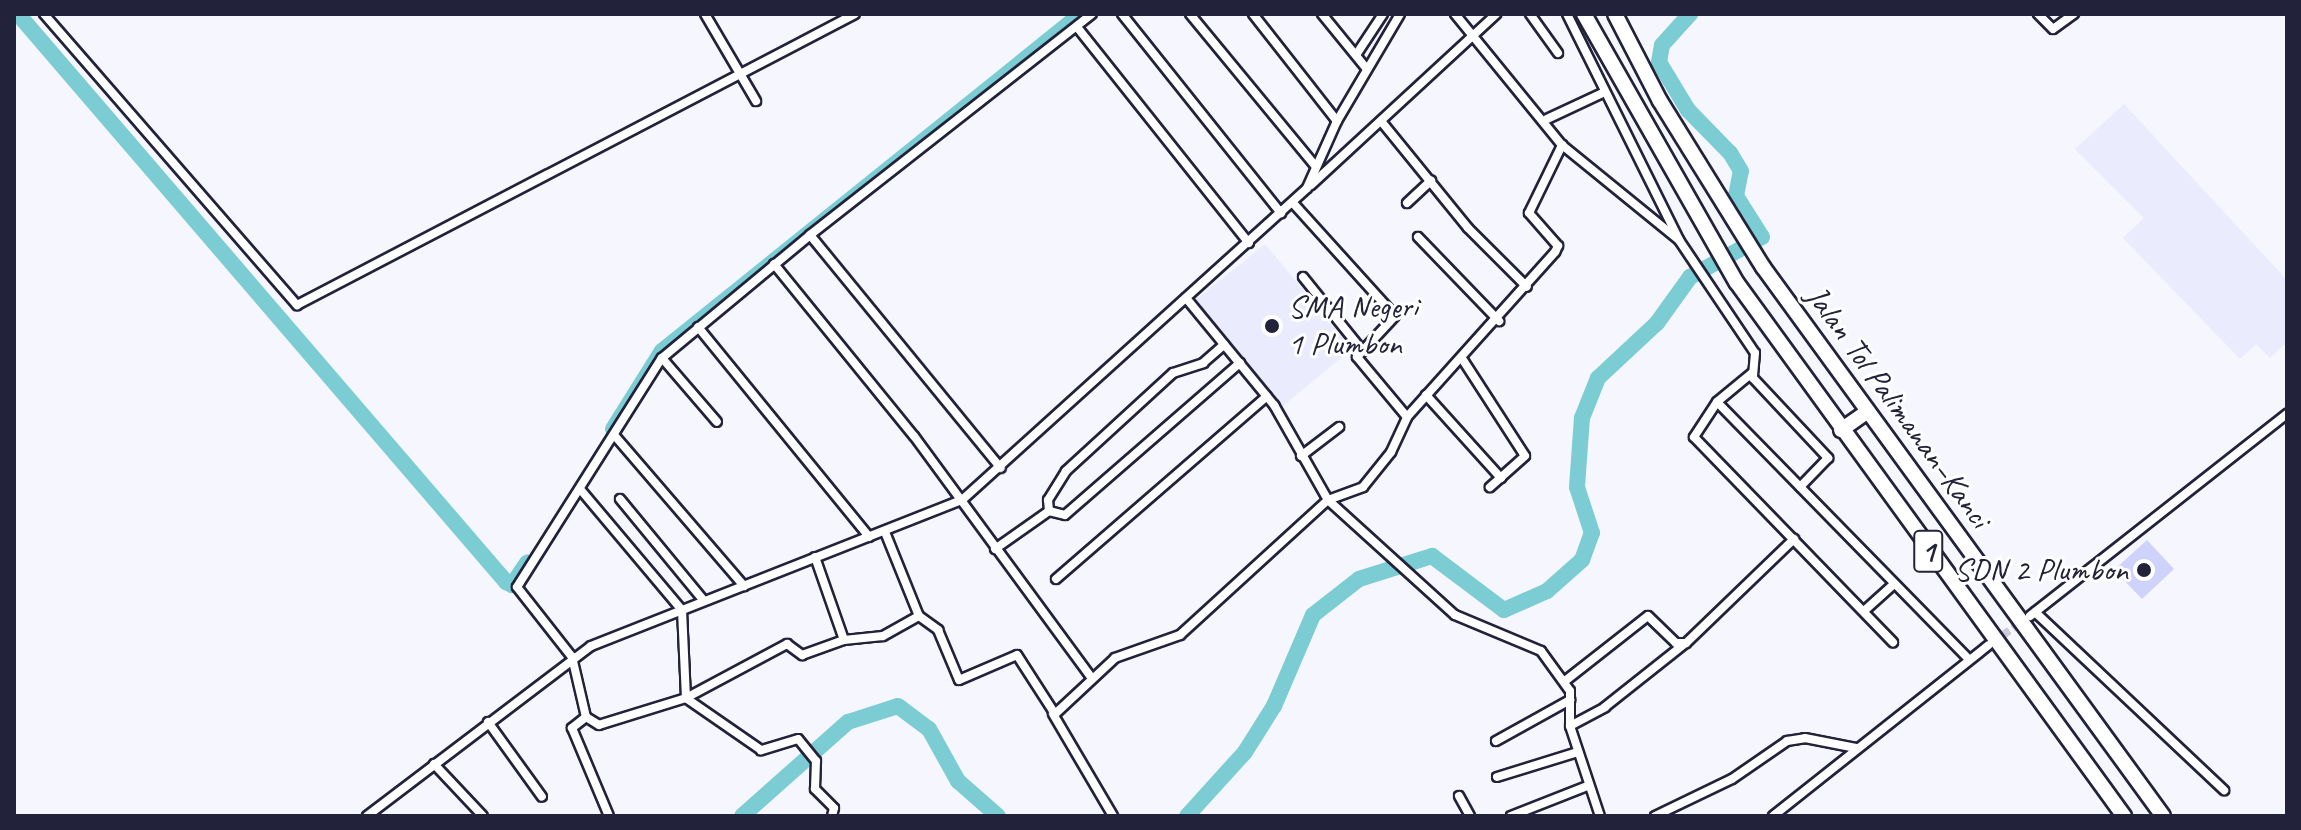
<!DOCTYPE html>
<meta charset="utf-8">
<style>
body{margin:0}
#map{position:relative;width:2301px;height:830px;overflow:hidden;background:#f5f6fe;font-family:Caveat,sans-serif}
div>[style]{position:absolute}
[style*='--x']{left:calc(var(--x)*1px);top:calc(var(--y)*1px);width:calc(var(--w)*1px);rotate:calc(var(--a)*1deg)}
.built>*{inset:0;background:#eaebfd}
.river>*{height:16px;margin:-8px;padding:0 8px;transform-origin:8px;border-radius:8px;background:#7bccd3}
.building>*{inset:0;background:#cfd2fa}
.street-tunnel>*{height:8px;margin-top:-4px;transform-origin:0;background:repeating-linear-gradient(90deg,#cbccd7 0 8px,transparent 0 12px)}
.roads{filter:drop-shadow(2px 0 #22223b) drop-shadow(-2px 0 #22223b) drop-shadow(0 2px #22223b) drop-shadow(0 -2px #22223b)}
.street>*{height:8px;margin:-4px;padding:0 4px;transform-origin:4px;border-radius:4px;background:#fff}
.highway>*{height:14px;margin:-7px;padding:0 7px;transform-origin:7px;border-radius:7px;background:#fff}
.dots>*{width:22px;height:22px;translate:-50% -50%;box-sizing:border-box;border:4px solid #fff;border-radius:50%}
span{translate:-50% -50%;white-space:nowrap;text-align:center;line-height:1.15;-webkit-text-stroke:6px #fff;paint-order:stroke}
.shield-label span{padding:2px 6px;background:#fff;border:2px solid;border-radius:6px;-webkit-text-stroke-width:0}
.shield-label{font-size:30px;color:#22223b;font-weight:700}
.poi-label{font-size:32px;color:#22223b}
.left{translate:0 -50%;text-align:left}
.right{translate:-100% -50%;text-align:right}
.street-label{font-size:32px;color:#22223b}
.frame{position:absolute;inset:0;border:16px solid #22223b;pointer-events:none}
</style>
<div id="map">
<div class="built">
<i style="clip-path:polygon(2124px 104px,2287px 280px,2287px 342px,2270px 358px,2256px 344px,2240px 359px,2123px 238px,2144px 218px,2075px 149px)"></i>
<i style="clip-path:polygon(1265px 244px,1352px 349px,1279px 409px,1193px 302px)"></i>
</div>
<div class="river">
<i style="--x:18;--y:14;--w:749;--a:49.33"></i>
<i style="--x:506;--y:582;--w:7;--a:27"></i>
<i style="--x:512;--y:585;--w:27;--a:-56"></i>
<i style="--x:613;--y:429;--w:92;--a:-57.9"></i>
<i style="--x:662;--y:351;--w:538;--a:-38.81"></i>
<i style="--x:742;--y:816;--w:142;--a:-41.6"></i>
<i style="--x:848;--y:722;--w:52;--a:-17.7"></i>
<i style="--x:898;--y:706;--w:39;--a:37"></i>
<i style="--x:929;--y:729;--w:60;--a:60.9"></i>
<i style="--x:958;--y:781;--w:53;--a:41.2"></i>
<i style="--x:1187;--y:816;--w:86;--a:-47.8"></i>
<i style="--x:1245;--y:752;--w:54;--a:-57.8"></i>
<i style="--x:1274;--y:706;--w:99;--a:-66.8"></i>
<i style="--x:1313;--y:615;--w:58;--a:-38"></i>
<i style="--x:1359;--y:579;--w:77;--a:-17.5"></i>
<i style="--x:1432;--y:556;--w:90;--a:36.9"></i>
<i style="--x:1504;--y:610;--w:47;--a:-23.8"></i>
<i style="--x:1547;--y:591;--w:47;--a:-41.5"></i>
<i style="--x:1582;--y:560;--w:29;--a:-70"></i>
<i style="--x:1592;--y:533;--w:48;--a:-108.1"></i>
<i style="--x:1577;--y:487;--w:69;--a:-85.9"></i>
<i style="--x:1582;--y:418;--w:43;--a:-68.2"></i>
<i style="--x:1598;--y:378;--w:81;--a:-43"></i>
<i style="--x:1657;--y:323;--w:57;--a:-54.3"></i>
<i style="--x:1690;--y:277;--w:82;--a:-29.1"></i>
<i style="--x:1762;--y:237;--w:49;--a:-122.4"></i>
<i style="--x:1736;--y:196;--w:25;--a:-79"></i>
<i style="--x:1741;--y:171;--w:21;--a:-121"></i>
<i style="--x:1730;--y:153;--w:60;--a:-134.3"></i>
<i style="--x:1688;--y:110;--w:56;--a:-121.1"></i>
<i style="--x:1659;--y:62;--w:17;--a:-80"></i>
<i style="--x:1662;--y:45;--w:42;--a:-47.9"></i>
</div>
<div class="building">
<i style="clip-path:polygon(2147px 540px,2174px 569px,2142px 599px,2114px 570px)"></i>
</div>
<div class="street-tunnel">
<i style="--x:1993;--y:642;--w:38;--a:-35"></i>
</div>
<div class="roads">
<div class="street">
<i style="--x:44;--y:14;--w:386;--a:49"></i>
<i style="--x:297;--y:305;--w:629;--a:-27.54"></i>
<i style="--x:705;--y:14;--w:101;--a:59.6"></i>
<i style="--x:1122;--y:14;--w:255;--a:51.4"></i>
<i style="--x:1190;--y:14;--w:198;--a:50.5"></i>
<i style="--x:1253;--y:14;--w:136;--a:51.9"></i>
<i style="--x:1322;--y:14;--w:70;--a:50.8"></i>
<i style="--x:1455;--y:14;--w:169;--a:50.8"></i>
<i style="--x:1562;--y:145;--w:151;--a:39.1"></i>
<i style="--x:1530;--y:14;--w:48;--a:54.3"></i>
<i style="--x:1567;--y:14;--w:252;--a:63.6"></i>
<i style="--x:1679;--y:240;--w:136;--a:56.1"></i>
<i style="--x:1755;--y:353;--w:25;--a:95"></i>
<i style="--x:1753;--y:378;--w:110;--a:46.8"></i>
<i style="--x:1828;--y:458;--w:40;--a:134"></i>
<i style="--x:2038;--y:14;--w:21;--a:45"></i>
<i style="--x:2053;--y:29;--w:26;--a:-36"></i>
<i style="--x:1077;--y:27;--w:276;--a:51.5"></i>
<i style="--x:1356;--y:55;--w:49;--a:-56.6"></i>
<i style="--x:1547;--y:119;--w:64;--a:-25"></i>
<i style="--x:1381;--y:121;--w:138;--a:50.9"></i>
<i style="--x:1468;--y:228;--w:83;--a:45"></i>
<i style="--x:1311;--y:185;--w:252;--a:-42.7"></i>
<i style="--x:1293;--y:203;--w:152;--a:47.9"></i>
<i style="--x:1395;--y:316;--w:56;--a:132.8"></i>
<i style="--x:1357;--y:357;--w:78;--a:50.2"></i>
<i style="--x:1407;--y:203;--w:33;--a:-43"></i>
<i style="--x:810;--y:235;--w:358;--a:-38.1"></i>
<i style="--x:1418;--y:237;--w:117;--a:46"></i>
<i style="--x:774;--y:264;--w:222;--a:50.9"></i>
<i style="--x:914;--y:436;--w:300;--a:53.7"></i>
<i style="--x:1303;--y:277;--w:94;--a:51.1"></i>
<i style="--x:1186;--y:298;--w:139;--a:50.6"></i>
<i style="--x:1274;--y:405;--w:109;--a:60.4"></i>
<i style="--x:1328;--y:500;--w:37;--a:-20"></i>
<i style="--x:1363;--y:487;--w:45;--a:-51.3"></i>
<i style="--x:1391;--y:452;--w:38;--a:-65"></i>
<i style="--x:1407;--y:417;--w:222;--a:-48.1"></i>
<i style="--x:1555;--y:252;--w:7;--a:-63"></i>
<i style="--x:1558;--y:246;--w:44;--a:-131.3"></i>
<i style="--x:1529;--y:213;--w:76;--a:-64.1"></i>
<i style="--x:698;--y:327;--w:271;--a:50.8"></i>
<i style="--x:662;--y:358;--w:84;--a:49.3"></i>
<i style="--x:1463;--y:360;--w:114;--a:57.1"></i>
<i style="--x:1525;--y:456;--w:47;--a:138.5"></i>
<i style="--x:1752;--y:373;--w:45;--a:140.4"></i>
<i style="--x:1717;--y:402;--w:360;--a:45.6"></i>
<i style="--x:1426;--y:395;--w:112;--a:47.9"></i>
<i style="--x:1717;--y:402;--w:42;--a:123.3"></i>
<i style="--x:1694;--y:437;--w:286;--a:45.9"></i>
<i style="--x:615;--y:436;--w:198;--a:49.3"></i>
<i style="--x:1301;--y:456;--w:48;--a:-37.3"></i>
<i style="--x:580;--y:489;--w:158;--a:49.9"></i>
<i style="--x:682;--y:610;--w:88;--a:87.4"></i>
<i style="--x:686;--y:698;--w:91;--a:162.8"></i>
<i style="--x:599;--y:725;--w:15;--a:-148"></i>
<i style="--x:586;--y:717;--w:62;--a:-103.1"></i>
<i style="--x:572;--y:657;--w:89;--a:-128.2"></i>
<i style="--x:517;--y:587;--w:271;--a:-57.7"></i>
<i style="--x:662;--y:358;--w:192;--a:-39.7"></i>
<i style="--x:810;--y:235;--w:301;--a:50.7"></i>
<i style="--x:620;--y:499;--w:132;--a:50.5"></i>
<i style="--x:1049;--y:511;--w:11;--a:-95"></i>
<i style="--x:1048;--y:500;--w:34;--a:-58"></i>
<i style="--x:1066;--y:471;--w:145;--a:-42.5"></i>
<i style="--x:1173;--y:373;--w:32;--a:-18"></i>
<i style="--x:1203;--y:363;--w:28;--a:-41"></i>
<i style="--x:1049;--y:511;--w:16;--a:14"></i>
<i style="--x:1065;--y:515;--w:232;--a:-41"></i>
<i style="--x:885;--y:532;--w:91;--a:68"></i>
<i style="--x:919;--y:616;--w:24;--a:36"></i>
<i style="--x:938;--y:630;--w:54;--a:67.2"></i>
<i style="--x:959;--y:680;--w:63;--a:-23.3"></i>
<i style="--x:1017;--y:655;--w:70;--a:57.2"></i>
<i style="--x:1055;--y:714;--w:82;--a:-43"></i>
<i style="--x:1115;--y:658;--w:69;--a:-19.5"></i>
<i style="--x:1180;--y:635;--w:200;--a:-42.4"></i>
<i style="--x:1328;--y:500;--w:171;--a:42.2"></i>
<i style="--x:1455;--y:615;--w:93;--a:22.7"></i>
<i style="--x:1541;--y:651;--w:49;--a:54.1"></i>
<i style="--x:1570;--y:691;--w:35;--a:90"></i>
<i style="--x:1570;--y:726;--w:95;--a:71.6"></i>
<i style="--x:995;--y:549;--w:66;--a:-35.1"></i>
<i style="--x:815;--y:557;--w:88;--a:70.7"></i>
<i style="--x:1056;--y:579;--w:279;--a:-40.9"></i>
<i style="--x:1864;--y:611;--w:40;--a:-42"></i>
<i style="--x:2035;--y:612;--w:260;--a:43.3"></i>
<i style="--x:2030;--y:616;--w:327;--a:-38.2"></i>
<i style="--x:1565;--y:681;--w:105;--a:-38.1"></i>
<i style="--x:1648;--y:616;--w:39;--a:44"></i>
<i style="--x:1676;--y:643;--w:10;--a:0"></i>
<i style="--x:1686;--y:643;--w:150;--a:-43.9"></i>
<i style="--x:1053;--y:714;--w:118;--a:59.5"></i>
<i style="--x:586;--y:717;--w:18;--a:142"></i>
<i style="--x:572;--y:728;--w:95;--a:67.2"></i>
<i style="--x:488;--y:722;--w:92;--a:54.2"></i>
<i style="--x:1570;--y:726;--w:40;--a:-28"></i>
<i style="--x:1605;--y:707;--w:100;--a:-38.5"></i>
<i style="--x:1496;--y:741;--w:85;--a:-29"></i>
<i style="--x:434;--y:764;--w:71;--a:46.7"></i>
<i style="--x:1497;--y:777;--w:85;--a:-17.2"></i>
<i style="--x:1459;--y:796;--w:23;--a:61"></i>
<i style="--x:367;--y:816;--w:281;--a:-37.2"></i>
<i style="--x:591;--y:646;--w:399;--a:-21.5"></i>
<i style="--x:962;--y:500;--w:465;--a:-42.1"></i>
<i style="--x:1307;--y:188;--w:73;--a:-65.9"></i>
<i style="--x:1337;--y:121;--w:124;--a:-59.5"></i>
<i style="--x:832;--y:816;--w:8;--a:-76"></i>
<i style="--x:834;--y:808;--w:27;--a:-135"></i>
<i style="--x:815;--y:789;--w:28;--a:-88"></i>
<i style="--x:816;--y:761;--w:28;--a:-129"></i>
<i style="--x:798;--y:739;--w:39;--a:163"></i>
<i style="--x:761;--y:750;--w:91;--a:-145.3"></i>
<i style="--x:686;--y:698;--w:115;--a:-28.1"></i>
<i style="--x:787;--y:644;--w:19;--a:36"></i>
<i style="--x:802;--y:655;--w:45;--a:-19.7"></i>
<i style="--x:844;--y:640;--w:39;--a:-6"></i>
<i style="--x:883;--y:636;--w:41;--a:-29.1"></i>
<i style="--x:1511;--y:816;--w:82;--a:-21.5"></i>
<i style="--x:1655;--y:816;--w:85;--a:-25.7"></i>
<i style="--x:1732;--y:779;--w:67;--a:-34.6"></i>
<i style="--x:1787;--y:741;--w:18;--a:-9"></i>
<i style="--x:1805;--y:738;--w:52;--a:11.1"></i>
<i style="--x:1773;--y:816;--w:275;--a:-38.4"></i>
</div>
<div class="highway">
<i style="--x:1584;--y:14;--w:309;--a:60.4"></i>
<i style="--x:1737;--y:283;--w:659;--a:54.02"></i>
<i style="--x:1615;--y:14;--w:98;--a:62.7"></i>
<i style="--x:1660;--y:101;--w:195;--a:58.2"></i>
<i style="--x:1763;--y:267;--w:679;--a:53.92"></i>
<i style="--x:1841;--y:430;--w:29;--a:-35"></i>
</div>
</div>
<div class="dots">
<i style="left:1272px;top:326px;background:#22223b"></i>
<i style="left:2144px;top:570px;background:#22223b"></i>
</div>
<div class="shield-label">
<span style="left:1928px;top:551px">1</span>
</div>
<div class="poi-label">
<span class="left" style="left:1288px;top:326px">SMA Negeri<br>1 Plumbon</span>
<span class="right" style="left:2128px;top:570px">SDN 2 Plumbon</span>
</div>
<div class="street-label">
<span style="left:1898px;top:407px;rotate:54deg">Jalan Tol Palimanan–Kanci</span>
</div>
<div class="frame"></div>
</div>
